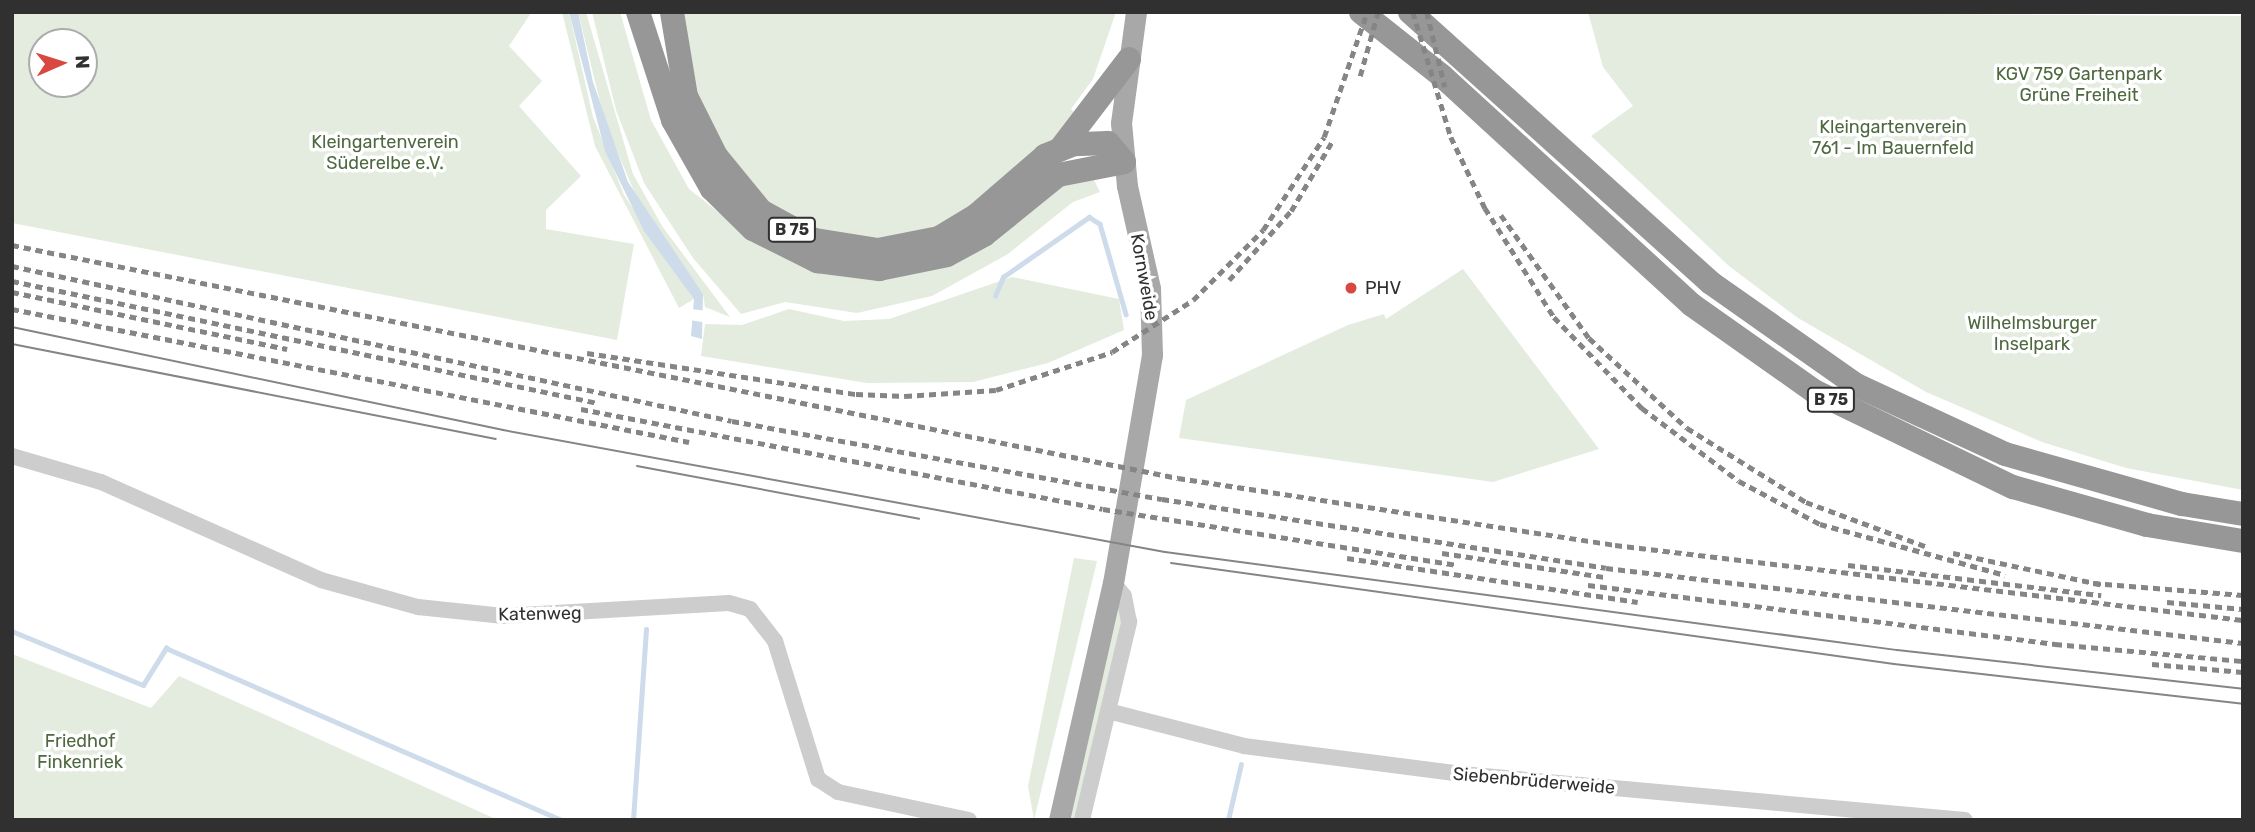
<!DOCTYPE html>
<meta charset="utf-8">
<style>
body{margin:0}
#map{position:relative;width:2255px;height:832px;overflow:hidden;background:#fff;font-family:Rubik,sans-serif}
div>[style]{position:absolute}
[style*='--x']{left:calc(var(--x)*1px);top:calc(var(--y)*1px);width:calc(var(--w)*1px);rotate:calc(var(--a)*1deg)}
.green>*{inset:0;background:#e4ecdf}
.water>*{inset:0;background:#cddbea}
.pier>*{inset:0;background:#fff}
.stream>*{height:4.5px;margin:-2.25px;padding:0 2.25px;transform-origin:2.25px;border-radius:2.25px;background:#cddbea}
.minor>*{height:16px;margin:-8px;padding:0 8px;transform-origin:8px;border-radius:8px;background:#cdcdcd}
.major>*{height:21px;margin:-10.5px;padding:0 10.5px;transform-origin:10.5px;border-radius:10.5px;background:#a8a8a8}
.highway>*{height:24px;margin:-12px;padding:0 12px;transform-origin:12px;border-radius:12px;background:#979797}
.tram>*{height:2px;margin:-1px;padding:0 1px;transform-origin:1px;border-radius:1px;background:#858585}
.rail>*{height:4.5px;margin-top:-2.25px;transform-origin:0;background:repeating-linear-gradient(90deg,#858585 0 7px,transparent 0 12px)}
.dots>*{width:19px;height:19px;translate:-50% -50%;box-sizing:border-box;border:4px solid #fff;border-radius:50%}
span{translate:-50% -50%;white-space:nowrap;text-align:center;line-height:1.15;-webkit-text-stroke:7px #fff;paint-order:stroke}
.shield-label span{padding:2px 5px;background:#fff;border:2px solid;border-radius:5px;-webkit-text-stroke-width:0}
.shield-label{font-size:16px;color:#303030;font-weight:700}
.park-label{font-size:18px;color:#4e6940}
.street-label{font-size:18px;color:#303030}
.poi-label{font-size:18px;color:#303030}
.left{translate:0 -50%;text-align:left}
.frame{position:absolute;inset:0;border:14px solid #303030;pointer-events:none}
.north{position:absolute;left:28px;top:28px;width:70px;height:70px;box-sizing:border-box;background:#fff;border:2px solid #acacac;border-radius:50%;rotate:87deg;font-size:19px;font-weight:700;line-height:28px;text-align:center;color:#303030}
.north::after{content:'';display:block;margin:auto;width:24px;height:32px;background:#d84840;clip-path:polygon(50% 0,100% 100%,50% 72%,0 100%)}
</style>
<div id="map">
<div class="green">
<i style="clip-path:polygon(evenodd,12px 12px,547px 12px,531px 13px,509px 46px,542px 81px,519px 106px,581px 176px,546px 210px,546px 229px,634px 244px,617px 340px,12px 223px,12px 12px,42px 42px,84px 42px,84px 84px,42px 84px,42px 42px)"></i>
<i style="clip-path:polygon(562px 12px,569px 12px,593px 117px,624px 195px,694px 299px,679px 308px,595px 146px)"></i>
<i style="clip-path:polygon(578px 12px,586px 12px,633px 174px,662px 226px,730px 317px,705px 307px,703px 294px,641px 208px,605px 122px)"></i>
<i style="clip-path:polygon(592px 12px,620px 12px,651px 120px,689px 189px,741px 230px,813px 267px,1092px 176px,1100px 192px,1073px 202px,1008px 254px,932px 296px,857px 313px,785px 302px,741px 314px,693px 258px,644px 183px,616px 110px)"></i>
<i style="clip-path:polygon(683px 12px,1116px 12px,1093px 79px,1071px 109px,1079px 117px,967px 214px,894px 242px,843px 240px,783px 217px,726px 156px,699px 99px)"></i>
<i style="clip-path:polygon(1588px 12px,2243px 16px,2243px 490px,2126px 468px,2042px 442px,1926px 392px,1798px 318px,1729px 266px,1591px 136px,1633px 106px,1603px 67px)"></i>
<i style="clip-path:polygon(1463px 269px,1599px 449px,1493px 482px,1179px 438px,1186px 400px,1348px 325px,1384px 314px,1386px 319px)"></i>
<i style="clip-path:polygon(1012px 277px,1119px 299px,1124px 330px,1048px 363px,973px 382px,867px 383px,701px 356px,705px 324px,742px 325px,789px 309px,844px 321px,889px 319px)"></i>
<i style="clip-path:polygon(1074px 558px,1097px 561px,1034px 820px,1028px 786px)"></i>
<i style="clip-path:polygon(1120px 603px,1124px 609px,1077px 820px,1069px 820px)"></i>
<i style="clip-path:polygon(12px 654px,151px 708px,179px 676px,498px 820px,12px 820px)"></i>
</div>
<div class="water">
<i style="clip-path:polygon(569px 12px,578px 12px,593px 82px,628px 182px,703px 294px,702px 339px,691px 336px,694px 299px,644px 231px,605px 151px)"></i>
</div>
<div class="pier">
<i style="clip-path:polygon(691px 309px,708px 311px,707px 323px,690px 320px)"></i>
</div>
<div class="stream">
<i style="--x:995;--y:296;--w:21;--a:-67"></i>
<i style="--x:1003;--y:277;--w:105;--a:-34.9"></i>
<i style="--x:1089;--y:217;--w:13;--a:32"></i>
<i style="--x:1100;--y:224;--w:94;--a:73.9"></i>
<i style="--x:12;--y:631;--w:142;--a:22.4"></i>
<i style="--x:143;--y:685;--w:44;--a:-58.1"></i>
<i style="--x:166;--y:648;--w:431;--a:23.5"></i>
<i style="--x:633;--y:820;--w:191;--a:-86.1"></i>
<i style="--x:1228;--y:820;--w:57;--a:-76.9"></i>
</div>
<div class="minor">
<i style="--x:12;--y:456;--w:93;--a:16.3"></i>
<i style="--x:101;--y:482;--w:241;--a:24"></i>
<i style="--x:321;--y:580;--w:101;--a:15.6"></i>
<i style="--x:418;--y:607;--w:86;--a:6"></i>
<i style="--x:504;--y:616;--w:225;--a:-3.3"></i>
<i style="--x:729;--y:603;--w:22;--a:16"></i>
<i style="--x:750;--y:609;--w:41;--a:52"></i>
<i style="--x:775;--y:641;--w:145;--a:72.7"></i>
<i style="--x:818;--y:779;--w:24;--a:33"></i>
<i style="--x:838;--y:792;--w:134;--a:12.1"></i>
<i style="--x:1108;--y:711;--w:140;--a:14.4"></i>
<i style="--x:1244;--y:746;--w:220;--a:7.3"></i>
<i style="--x:1462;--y:774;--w:505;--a:5.23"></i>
<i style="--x:1082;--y:820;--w:204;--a:-76.6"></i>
<i style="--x:1129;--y:622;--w:26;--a:-101"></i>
<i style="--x:1124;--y:596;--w:17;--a:-130"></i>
</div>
<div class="major">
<i style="--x:1059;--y:820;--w:243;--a:-77.2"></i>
<i style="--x:1113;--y:583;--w:231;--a:-80.3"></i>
<i style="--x:1152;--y:355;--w:67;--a:-91.7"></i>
<i style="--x:1150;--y:288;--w:105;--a:-102.7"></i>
<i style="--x:1127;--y:186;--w:63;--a:-95.4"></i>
<i style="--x:1121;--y:123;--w:112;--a:-82.3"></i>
</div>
<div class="highway">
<i style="--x:638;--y:12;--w:114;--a:72"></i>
<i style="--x:673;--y:120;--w:79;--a:60.5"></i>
<i style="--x:712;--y:189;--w:57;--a:44.3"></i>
<i style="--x:753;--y:229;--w:72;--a:26.6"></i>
<i style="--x:817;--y:261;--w:63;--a:7.4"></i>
<i style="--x:879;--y:269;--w:69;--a:-11.6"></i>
<i style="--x:947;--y:255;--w:42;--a:-28.4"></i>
<i style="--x:984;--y:235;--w:95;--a:-39"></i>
<i style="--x:1058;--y:175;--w:67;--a:-11.1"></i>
<i style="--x:1124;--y:162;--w:25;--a:-130"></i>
<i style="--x:1108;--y:143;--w:34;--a:178"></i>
<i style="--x:1074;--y:144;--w:31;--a:158"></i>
<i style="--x:1045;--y:156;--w:90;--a:139.1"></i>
<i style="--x:977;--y:215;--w:44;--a:148.8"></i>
<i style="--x:939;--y:238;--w:62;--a:168.9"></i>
<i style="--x:878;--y:250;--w:65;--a:-171.1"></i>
<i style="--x:814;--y:240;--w:60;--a:-151.3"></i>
<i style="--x:761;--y:211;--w:71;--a:-129.3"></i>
<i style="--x:716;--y:156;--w:67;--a:-116.6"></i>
<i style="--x:686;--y:96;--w:85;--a:-99.5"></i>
<i style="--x:1361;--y:12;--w:103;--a:38.3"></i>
<i style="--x:1442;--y:76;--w:339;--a:42.5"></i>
<i style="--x:1692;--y:305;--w:149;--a:35.2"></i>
<i style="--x:1814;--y:391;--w:221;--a:25.8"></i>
<i style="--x:2013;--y:487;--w:139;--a:15.8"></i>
<i style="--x:2147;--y:525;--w:97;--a:9.5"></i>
<i style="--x:1410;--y:12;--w:405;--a:42"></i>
<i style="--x:1711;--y:283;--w:177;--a:35.1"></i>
<i style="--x:1856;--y:385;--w:164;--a:24.8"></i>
<i style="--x:2005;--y:454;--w:184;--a:15.8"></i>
<i style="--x:2182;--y:504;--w:62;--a:9.3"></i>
<i style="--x:1061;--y:148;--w:112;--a:-52.6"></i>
</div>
<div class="tram">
<i style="--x:12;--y:327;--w:502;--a:11.85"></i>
<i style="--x:503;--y:430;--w:673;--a:10.44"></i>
<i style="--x:1165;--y:552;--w:739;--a:7.63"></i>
<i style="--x:1897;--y:650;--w:348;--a:6.4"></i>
<i style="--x:12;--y:344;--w:493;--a:11.1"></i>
<i style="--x:637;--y:466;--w:287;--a:10.6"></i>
<i style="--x:1171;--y:563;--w:730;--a:7.95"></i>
<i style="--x:1894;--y:664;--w:351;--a:6.5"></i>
</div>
<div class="rail">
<i style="--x:1413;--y:12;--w:131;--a:73.1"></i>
<i style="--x:1451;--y:137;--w:79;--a:64.4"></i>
<i style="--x:1485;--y:208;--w:129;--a:57.7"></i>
<i style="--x:1554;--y:317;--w:127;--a:46"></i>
<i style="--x:1642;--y:408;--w:121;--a:37"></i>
<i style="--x:1739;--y:481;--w:92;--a:28"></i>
<i style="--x:1820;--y:524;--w:192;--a:15.4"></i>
<i style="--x:1427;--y:12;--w:77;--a:76.5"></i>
<i style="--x:1360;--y:76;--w:66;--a:-74.3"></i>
<i style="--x:1501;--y:215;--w:151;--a:54.4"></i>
<i style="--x:1589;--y:338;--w:133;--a:42.6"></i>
<i style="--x:1687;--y:428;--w:140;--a:31.9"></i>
<i style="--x:1806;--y:502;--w:127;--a:20.3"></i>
<i style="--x:12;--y:245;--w:1189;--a:11.3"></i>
<i style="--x:1178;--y:478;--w:442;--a:8.7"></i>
<i style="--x:1615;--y:545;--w:632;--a:6.81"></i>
<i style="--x:12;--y:266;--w:736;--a:12.15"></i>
<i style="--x:732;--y:421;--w:437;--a:10.3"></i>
<i style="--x:1162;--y:499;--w:449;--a:8.8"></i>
<i style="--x:1606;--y:568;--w:641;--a:6.72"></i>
<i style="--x:1229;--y:280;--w:93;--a:-48.1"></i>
<i style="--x:1291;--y:211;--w:82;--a:-59.4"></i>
<i style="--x:12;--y:281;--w:599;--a:11.76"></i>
<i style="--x:12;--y:292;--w:281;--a:11.7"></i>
<i style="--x:12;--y:309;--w:690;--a:11.11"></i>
<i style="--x:587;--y:353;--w:272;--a:8.7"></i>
<i style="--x:856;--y:394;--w:49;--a:2.3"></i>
<i style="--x:905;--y:396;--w:91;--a:-3.8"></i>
<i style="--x:996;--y:390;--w:122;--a:-18.1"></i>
<i style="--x:1112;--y:352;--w:96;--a:-32.7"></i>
<i style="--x:1193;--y:300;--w:99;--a:-45"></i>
<i style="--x:1263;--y:230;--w:111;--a:-56.7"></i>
<i style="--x:1324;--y:137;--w:132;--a:-71"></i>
<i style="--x:581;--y:409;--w:531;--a:10.84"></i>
<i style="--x:1103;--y:509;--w:357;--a:9"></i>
<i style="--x:1442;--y:553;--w:165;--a:8.4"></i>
<i style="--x:1953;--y:553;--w:153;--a:12"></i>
<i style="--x:1347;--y:558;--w:294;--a:8.6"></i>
<i style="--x:1848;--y:565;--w:255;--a:6.8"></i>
<i style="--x:2093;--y:583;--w:150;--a:4.6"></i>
<i style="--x:1588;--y:585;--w:471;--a:7.2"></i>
<i style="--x:2055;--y:644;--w:189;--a:5.2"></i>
<i style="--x:2167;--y:602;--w:76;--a:5.3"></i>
<i style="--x:2152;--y:664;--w:91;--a:5"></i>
</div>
<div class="dots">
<i style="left:1351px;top:288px;background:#d84840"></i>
</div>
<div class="shield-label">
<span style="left:792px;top:230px">B 75</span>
<span style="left:1831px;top:400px">B 75</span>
</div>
<div class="park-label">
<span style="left:2079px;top:85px">KGV 759 Gartenpark<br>Grüne Freiheit</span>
<span style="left:1893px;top:138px">Kleingartenverein<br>761 - Im Bauernfeld</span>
<span style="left:385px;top:153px">Kleingartenverein<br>Süderelbe e.V.</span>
<span style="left:2032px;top:334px">Wilhelmsburger<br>Inselpark</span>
<span style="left:80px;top:752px">Friedhof<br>Finkenriek</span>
</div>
<div class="street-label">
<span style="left:1144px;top:277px;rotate:80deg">Kornweide</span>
<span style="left:540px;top:614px;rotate:-1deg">Katenweg</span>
<span style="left:1534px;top:781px;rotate:5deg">Siebenbrüderweide</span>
</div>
<div class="poi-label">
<span class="left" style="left:1365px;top:288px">PHV</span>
</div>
<div class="frame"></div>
<div class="north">N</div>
</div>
